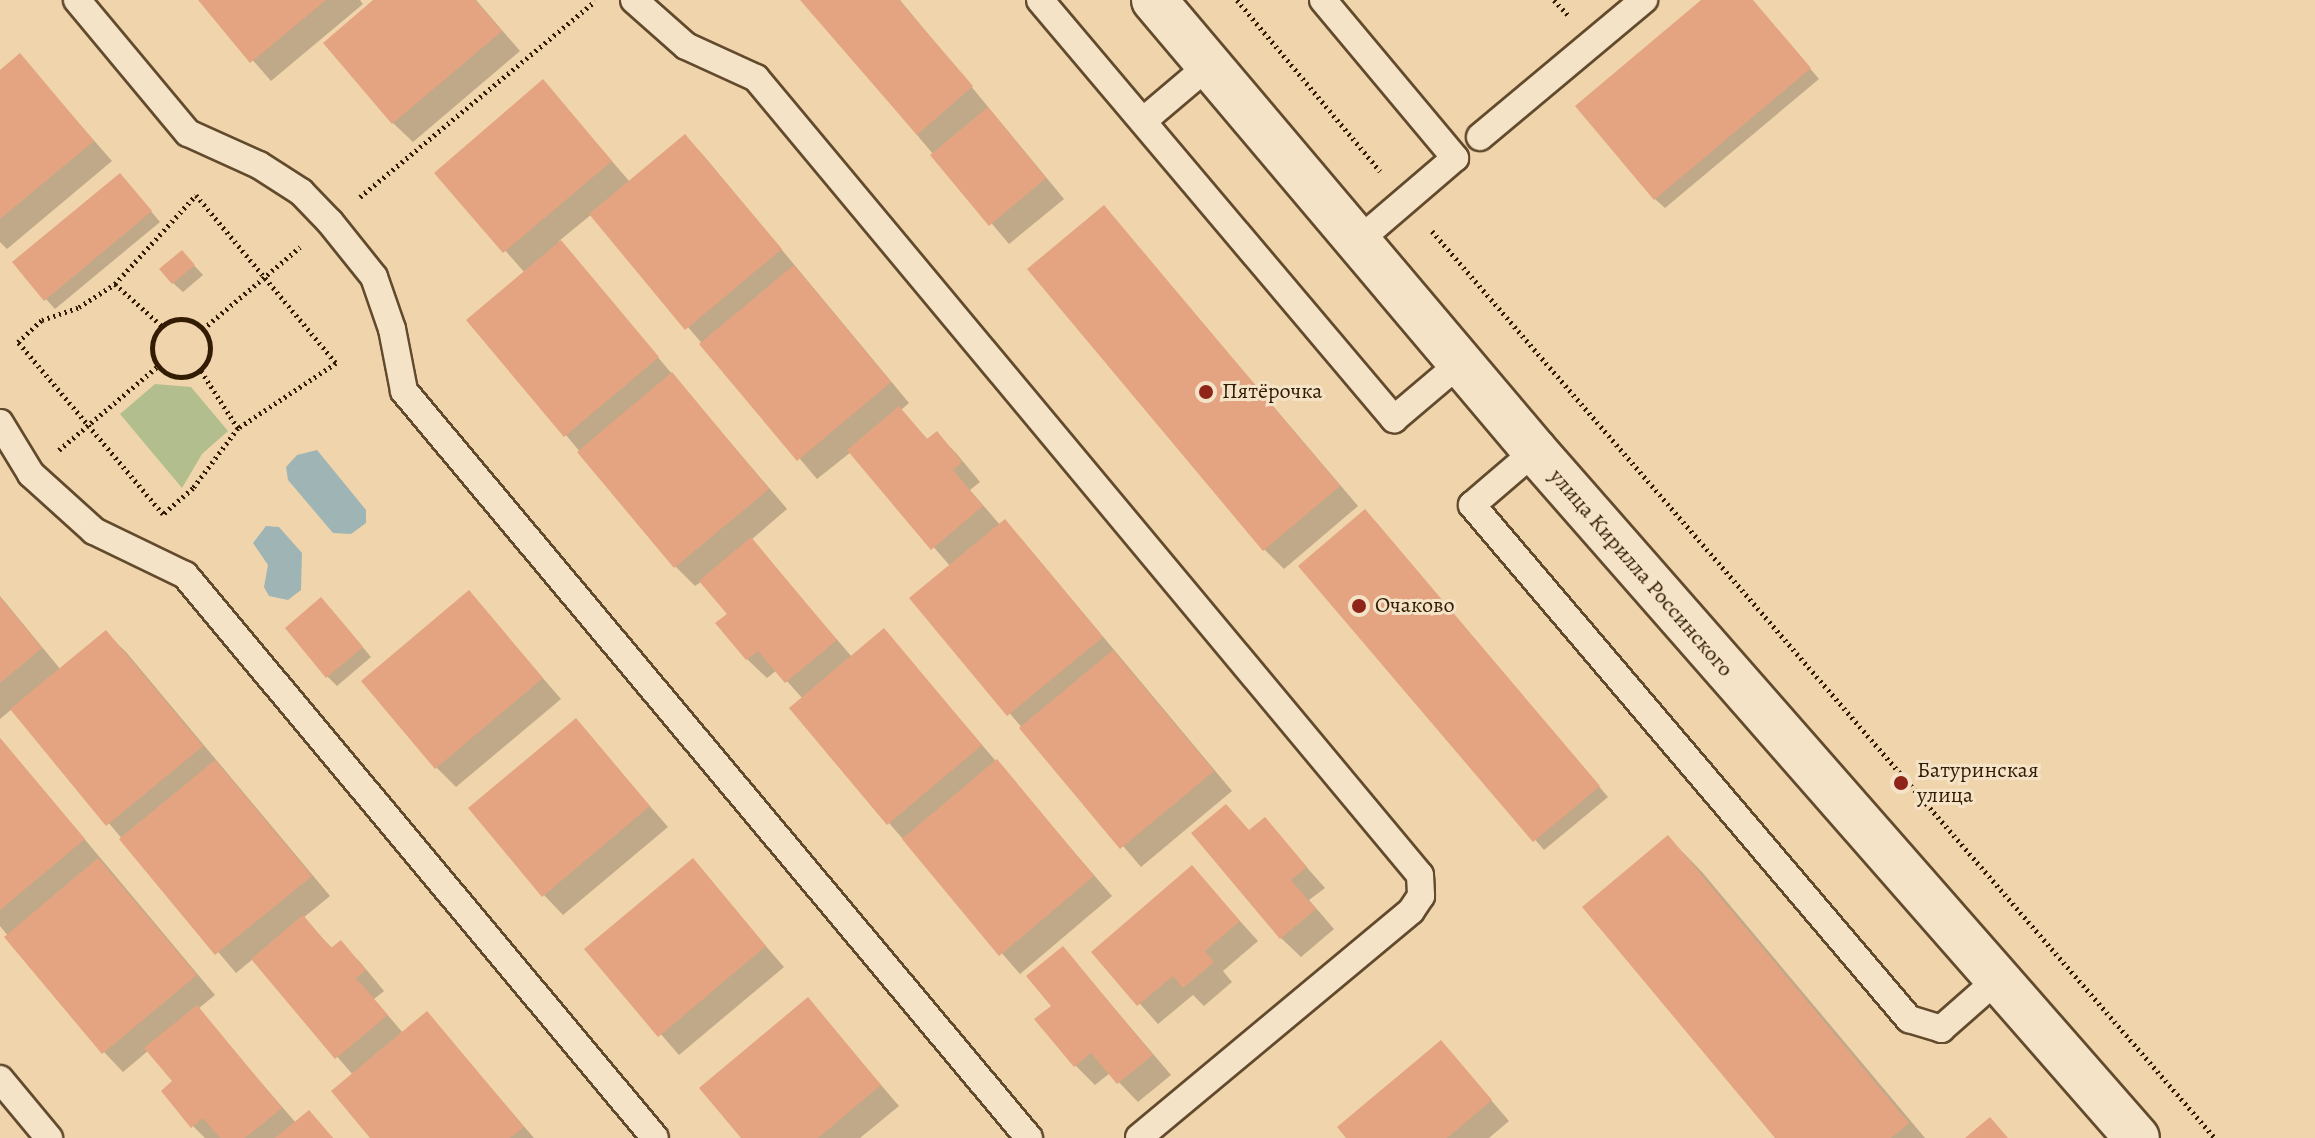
<!DOCTYPE html>
<meta charset="utf-8">
<style>
body{margin:0}
#map{position:relative;width:2315px;height:1138px;overflow:hidden;background:#f0d4ab;font-family:Alegreya,serif}
div>[style]{position:absolute}
[style*='--x']{left:calc(var(--x)*1px);top:calc(var(--y)*1px);width:calc(var(--w)*1px);rotate:calc(var(--a)*1deg)}
.green>*{inset:0;background:#b2be8e}
.water>*{inset:0;background:#9fb5b5}
.shadow>*{inset:0;background:#0003}
.building>*{inset:0;background:#e4a481}
.path>*{height:5px;margin-top:-2.5px;transform-origin:0;background:repeating-linear-gradient(90deg,#321c03 0 2px,transparent 0 6px)}
.path>.ring{margin:-2.5px;padding:0;box-sizing:content-box;background:none;border:5px solid #321c03;border-radius:50%}
.roads{filter:drop-shadow(2px 0 #624a2d) drop-shadow(-2px 0 #624a2d) drop-shadow(0 2px #624a2d) drop-shadow(0 -2px #624a2d)}
.lane>*{height:26px;margin:-13px;padding:0 13px;transform-origin:13px;border-radius:13px;background:#f5e3c8}
.secondary>*{height:44px;margin:-22px;padding:0 22px;transform-origin:22px;border-radius:22px;background:#f5e3c8}
.dots>*{width:22px;height:22px;translate:-50% -50%;box-sizing:border-box;border:4px solid #f5e3c8;border-radius:50%}
span{translate:-50% -50%;white-space:nowrap;text-align:center;line-height:1.15;-webkit-text-stroke:6px #f5e3c8;paint-order:stroke}
.poi-label{font-size:22px;color:#321c03}
.left{translate:0 -50%;text-align:left}
.street-label{font-size:22px;color:#321c03}
</style>
<div id="map">
<div class="green">
<i style="clip-path:polygon(155px 384px,191px 387px,228px 431px,202px 454px,182px 488px,120px 414px)"></i>
</div>
<div class="water">
<i style="clip-path:polygon(317px 450px,366px 510px,366px 523px,351px 534px,333px 533px,288px 480px,286px 467px,297px 455px)"></i>
<i style="clip-path:polygon(266px 526px,279px 527px,302px 553px,301px 590px,288px 600px,269px 596px,264px 587px,268px 565px,253px 543px)"></i>
</div>
<div class="shadow">
<i style="clip-path:polygon(200px 0,360px 0,363px 4px,271px 81px)"></i>
<i style="clip-path:polygon(377px 0,476px 0,520px 51px,413px 142px,393px 123px)"></i>
<i style="clip-path:polygon(803px 0,900px 0,1064px 199px,1009px 244px)"></i>
<i style="clip-path:polygon(1705px 0,1752px 0,1819px 79px,1665px 208px,1655px 199px)"></i>
<i style="clip-path:polygon(20px 56px,112px 161px,7px 249px,0 242px,0 73px)"></i>
<i style="clip-path:polygon(543px 82px,630px 182px,685px 136px,704px 156px,909px 403px,901px 410px,929px 441px,937px 434px,956px 453px,980px 482px,970px 490px,1001px 526px,1005px 522px,1024px 542px,1232px 791px,1141px 867px,912px 599px,951px 567px,851px 452px,817px 479px,592px 214px,559px 241px,787px 509px,751px 540px,852px 657px,884px 631px,1112px 896px,1020px 974px,889px 823px,803px 699px,777px 670px,767px 678px,747px 659px,730px 615px,702px 581px,695px 586px,676px 567px,566px 435px,525px 273px,437px 173px)"></i>
<i style="clip-path:polygon(129px 185px,160px 222px,55px 309px,46px 299px)"></i>
<i style="clip-path:polygon(1104px 207px,1358px 506px,1284px 569px,1264px 549px)"></i>
<i style="clip-path:polygon(191px 262px,203px 275px,183px 292px,173px 283px)"></i>
<i style="clip-path:polygon(1375px 521px,1608px 797px,1544px 850px,1301px 566px)"></i>
<i style="clip-path:polygon(469px 593px,561px 699px,456px 787px,436px 767px)"></i>
<i style="clip-path:polygon(0 596px,61px 670px,106px 633px,126px 652px,330px 896px,303px 918px,333px 949px,340px 943px,360px 962px,384px 991px,374px 999px,403px 1033px,427px 1013px,534px 1138px,373px 1138px,353px 1075px,253px 959px,236px 973px,12px 709px,0 719px)"></i>
<i style="clip-path:polygon(331px 609px,371px 657px,337px 686px,327px 676px)"></i>
<i style="clip-path:polygon(576px 721px,668px 827px,563px 915px,544px 895px)"></i>
<i style="clip-path:polygon(0 738px,215px 995px,198px 1009px,296px 1123px,309px 1113px,333px 1138px,205px 1138px,193px 1126px,175px 1082px,149px 1050px,123px 1072px,104px 1052px,0 926px)"></i>
<i style="clip-path:polygon(1226px 806px,1250px 832px,1265px 820px,1325px 888px,1309px 900px,1334px 929px,1301px 957px,1281px 938px)"></i>
<i style="clip-path:polygon(1668px 837px,1702px 872px,1925px 1138px,1778px 1138px)"></i>
<i style="clip-path:polygon(692px 861px,784px 967px,679px 1055px,587px 949px)"></i>
<i style="clip-path:polygon(1192px 868px,1258px 941px,1223px 971px,1232px 982px,1204px 1006px,1193px 995px,1158px 1024px,1094px 952px)"></i>
<i style="clip-path:polygon(1063px 948px,1171px 1075px,1138px 1102px,1110px 1073px,1095px 1085px,1076px 1066px,1054px 1006px)"></i>
<i style="clip-path:polygon(808px 1000px,899px 1106px,860px 1138px,744px 1138px)"></i>
<i style="clip-path:polygon(1441px 1042px,1509px 1121px,1489px 1138px,1349px 1138px)"></i>
</div>
<div class="building">
<i style="clip-path:polygon(198px 0,326px 0,250px 63px)"></i>
<i style="clip-path:polygon(373px 0,475px 0,502px 31px,392px 124px,323px 43px)"></i>
<i style="clip-path:polygon(800px 0,899px 0,973px 86px,917px 135px)"></i>
<i style="clip-path:polygon(1701px 0,1753px 0,1811px 68px,1654px 200px,1575px 106px)"></i>
<i style="clip-path:polygon(20px 53px,94px 141px,0 219px,0 70px)"></i>
<i style="clip-path:polygon(543px 79px,612px 161px,503px 253px,434px 173px)"></i>
<i style="clip-path:polygon(988px 107px,1046px 178px,989px 226px,930px 155px)"></i>
<i style="clip-path:polygon(685px 134px,782px 249px,685px 330px,589px 214px)"></i>
<i style="clip-path:polygon(120px 173px,152px 211px,44px 301px,12px 262px)"></i>
<i style="clip-path:polygon(1104px 205px,1340px 486px,1263px 551px,1027px 269px)"></i>
<i style="clip-path:polygon(561px 240px,659px 357px,564px 437px,466px 320px)"></i>
<i style="clip-path:polygon(182px 250px,195px 265px,172px 284px,159px 269px)"></i>
<i style="clip-path:polygon(794px 265px,891px 382px,797px 461px,699px 344px)"></i>
<i style="clip-path:polygon(672px 372px,769px 489px,674px 568px,577px 452px)"></i>
<i style="clip-path:polygon(899px 406px,927px 439px,937px 431px,962px 462px,953px 470px,983px 506px,931px 550px,847px 450px)"></i>
<i style="clip-path:polygon(1365px 509px,1600px 786px,1533px 842px,1298px 566px)"></i>
<i style="clip-path:polygon(1005px 519px,1103px 637px,1007px 716px,909px 598px)"></i>
<i style="clip-path:polygon(751px 537px,837px 640px,785px 683px,758px 651px,746px 660px,715px 623px,727px 614px,699px 581px)"></i>
<i style="clip-path:polygon(469px 590px,543px 678px,435px 769px,361px 681px)"></i>
<i style="clip-path:polygon(0 597px,42px 648px,0 683px)"></i>
<i style="clip-path:polygon(321px 597px,363px 647px,326px 678px,285px 628px)"></i>
<i style="clip-path:polygon(884px 628px,982px 745px,887px 825px,789px 708px)"></i>
<i style="clip-path:polygon(106px 630px,203px 746px,106px 826px,10px 709px)"></i>
<i style="clip-path:polygon(1113px 650px,1214px 771px,1120px 849px,1019px 728px)"></i>
<i style="clip-path:polygon(576px 718px,650px 806px,542px 897px,468px 808px)"></i>
<i style="clip-path:polygon(0 738px,85px 839px,0 910px)"></i>
<i style="clip-path:polygon(997px 759px,1094px 876px,999px 956px,902px 839px)"></i>
<i style="clip-path:polygon(215px 760px,312px 876px,215px 955px,119px 839px)"></i>
<i style="clip-path:polygon(1226px 804px,1249px 830px,1265px 817px,1307px 867px,1291px 880px,1316px 909px,1280px 939px,1191px 833px)"></i>
<i style="clip-path:polygon(1668px 835px,1909px 1123px,1891px 1138px,1775px 1138px,1582px 907px)"></i>
<i style="clip-path:polygon(98px 858px,197px 975px,102px 1054px,4px 937px)"></i>
<i style="clip-path:polygon(693px 858px,766px 946px,658px 1037px,584px 949px)"></i>
<i style="clip-path:polygon(1192px 865px,1240px 921px,1205px 951px,1214px 962px,1183px 988px,1173px 976px,1137px 1006px,1091px 952px)"></i>
<i style="clip-path:polygon(303px 915px,331px 948px,341px 940px,366px 970px,356px 978px,388px 1015px,335px 1059px,251px 959px)"></i>
<i style="clip-path:polygon(1063px 946px,1153px 1055px,1117px 1084px,1091px 1053px,1074px 1067px,1034px 1019px,1051px 1006px,1026px 976px)"></i>
<i style="clip-path:polygon(808px 997px,881px 1085px,818px 1138px,741px 1138px,699px 1088px)"></i>
<i style="clip-path:polygon(197px 1005px,282px 1108px,245px 1138px,220px 1138px,203px 1118px,191px 1128px,161px 1091px,172px 1081px,144px 1048px)"></i>
<i style="clip-path:polygon(427px 1011px,524px 1127px,510px 1138px,370px 1138px,331px 1091px)"></i>
<i style="clip-path:polygon(1441px 1040px,1492px 1100px,1447px 1138px,1346px 1138px,1337px 1127px)"></i>
<i style="clip-path:polygon(309px 1110px,333px 1138px,275px 1138px)"></i>
<i style="clip-path:polygon(1990px 1117px,2008px 1138px,1965px 1138px)"></i>
</div>
<div class="path">
<i style="--x:1237;--y:0;--w:223;--a:50.1"></i>
<i style="--x:1554;--y:0;--w:21;--a:47"></i>
<i style="--x:196;--y:195;--w:219;--a:50.2"></i>
<i style="--x:336;--y:363;--w:118;--a:146.4"></i>
<i style="--x:238;--y:428;--w:75;--a:126.9"></i>
<i style="--x:193;--y:488;--w:40;--a:139"></i>
<i style="--x:163;--y:514;--w:225;--a:-130.1"></i>
<i style="--x:18;--y:342;--w:33;--a:-43"></i>
<i style="--x:42;--y:320;--w:39;--a:-19"></i>
<i style="--x:79;--y:307;--w:43;--a:-32.6"></i>
<i style="--x:115;--y:284;--w:120;--a:-47.7"></i>
<i style="--x:360;--y:197;--w:306;--a:-39.8"></i>
<i style="--x:1432;--y:231;--w:1198;--a:49.2"></i>
<i style="--x:115;--y:284;--w:63;--a:41.8"></i>
<i class="ring" style="left:152px;top:319px;width:53px;height:53px"></i>
<i style="--x:203;--y:329;--w:127;--a:-40.2"></i>
<i style="--x:201;--y:371;--w:68;--a:57"></i>
<i style="--x:59;--y:450;--w:130;--a:-40.3"></i>
</div>
<div class="roads">
<div class="lane">
<i style="--x:77;--y:0;--w:173;--a:50.2"></i>
<i style="--x:188;--y:133;--w:78;--a:24.3"></i>
<i style="--x:259;--y:165;--w:50;--a:32.7"></i>
<i style="--x:301;--y:192;--w:42;--a:46"></i>
<i style="--x:330;--y:222;--w:70;--a:51.3"></i>
<i style="--x:374;--y:277;--w:55;--a:70.9"></i>
<i style="--x:392;--y:329;--w:63;--a:79"></i>
<i style="--x:404;--y:391;--w:974;--a:50.08"></i>
<i style="--x:634;--y:0;--w:69;--a:41.5"></i>
<i style="--x:686;--y:46;--w:77;--a:24.6"></i>
<i style="--x:756;--y:78;--w:1037;--a:50.2"></i>
<i style="--x:1420;--y:875;--w:21;--a:87"></i>
<i style="--x:1421;--y:896;--w:18;--a:124"></i>
<i style="--x:1411;--y:911;--w:354;--a:140.2"></i>
<i style="--x:1040;--y:0;--w:549;--a:49.81"></i>
<i style="--x:1394;--y:419;--w:87;--a:-40.3"></i>
<i style="--x:1323;--y:0;--w:206;--a:50.1"></i>
<i style="--x:1455;--y:158;--w:129;--a:139.4"></i>
<i style="--x:1143;--y:121;--w:87;--a:-40.3"></i>
<i style="--x:1480;--y:137;--w:214;--a:-39.9"></i>
<i style="--x:0;--y:423;--w:60;--a:58.7"></i>
<i style="--x:31;--y:474;--w:85;--a:42.1"></i>
<i style="--x:94;--y:531;--w:101;--a:25.8"></i>
<i style="--x:185;--y:575;--w:733;--a:50.14"></i>
<i style="--x:1535;--y:451;--w:83;--a:139.4"></i>
<i style="--x:1472;--y:505;--w:675;--a:49.63"></i>
<i style="--x:1909;--y:1019;--w:34;--a:17"></i>
<i style="--x:1941;--y:1029;--w:76;--a:-41.3"></i>
<i style="--x:0;--y:1079;--w:77;--a:50.3"></i>
</div>
<div class="secondary">
<i style="--x:1154;--y:0;--w:590;--a:49.81"></i>
<i style="--x:1535;--y:451;--w:913;--a:48.77"></i>
</div>
</div>
<div class="dots">
<i style="left:1206px;top:392px;background:#8f2418"></i>
<i style="left:1359px;top:606px;background:#8f2418"></i>
<i style="left:1901px;top:783px;background:#8f2418"></i>
</div>
<div class="poi-label">
<span class="left" style="left:1222px;top:392px">Пятёрочка</span>
<span class="left" style="left:1375px;top:606px">Очаково</span>
<span class="left" style="left:1917px;top:783px">Батуринская<br>улица</span>
</div>
<div class="street-label">
<span style="left:1641px;top:573px;rotate:49deg">улица Кирилла Россинского</span>
</div>
</div>
